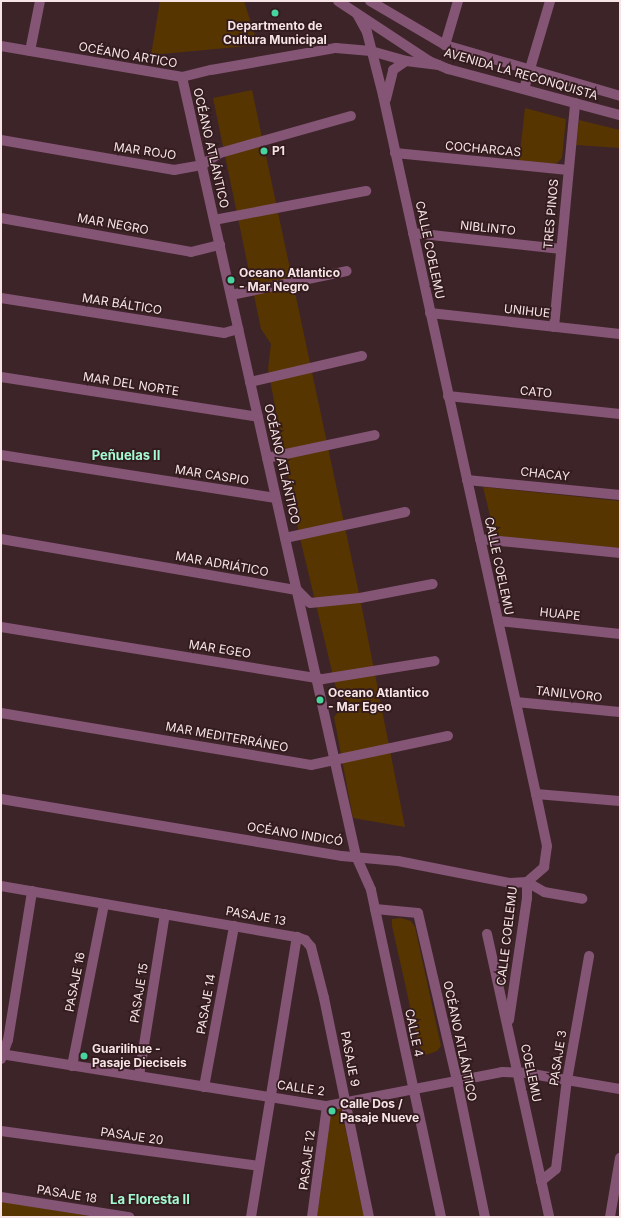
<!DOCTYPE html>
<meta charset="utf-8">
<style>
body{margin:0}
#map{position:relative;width:621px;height:1218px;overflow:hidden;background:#3d2428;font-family:Inter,sans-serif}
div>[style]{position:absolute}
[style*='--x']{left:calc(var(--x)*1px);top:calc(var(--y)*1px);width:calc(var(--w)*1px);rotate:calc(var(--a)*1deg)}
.green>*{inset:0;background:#573500}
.minor>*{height:10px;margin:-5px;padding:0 5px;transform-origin:5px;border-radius:5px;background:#845575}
.dots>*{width:11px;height:11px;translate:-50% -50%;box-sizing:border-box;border:2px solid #331b1e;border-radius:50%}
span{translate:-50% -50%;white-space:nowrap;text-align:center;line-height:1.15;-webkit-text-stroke:3.5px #331b1e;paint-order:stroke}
.poi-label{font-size:12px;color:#f6e4e6;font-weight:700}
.left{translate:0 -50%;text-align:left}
.street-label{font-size:12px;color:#f6e4e6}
.neighbourhood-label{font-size:13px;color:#a4fad2;font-weight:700}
.frame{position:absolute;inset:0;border:2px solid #f6e4e6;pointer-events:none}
</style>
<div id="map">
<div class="green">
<i style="clip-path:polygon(160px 1px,244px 1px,258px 45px,151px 55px)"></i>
<i style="clip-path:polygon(252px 90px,360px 598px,405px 827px,353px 818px,334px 717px,347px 702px,336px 688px,299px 534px,268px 369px,271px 344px,261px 329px,213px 98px)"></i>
<i style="clip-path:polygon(525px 108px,566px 119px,562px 158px,556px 164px,519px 161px)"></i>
<i style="clip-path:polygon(579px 120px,620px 130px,620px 148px,576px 145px)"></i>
<i style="clip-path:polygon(483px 487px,620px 501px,620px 548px,495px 536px)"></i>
<i style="clip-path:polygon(401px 918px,411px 921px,415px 927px,441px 1046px,437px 1051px,426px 1055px,419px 1046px,392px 926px,392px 919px)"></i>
<i style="clip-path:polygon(340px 1104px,364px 1217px,317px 1217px,330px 1113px)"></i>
<i style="clip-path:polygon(1px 1201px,95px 1217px,1px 1217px)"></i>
</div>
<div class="minor">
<i style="--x:338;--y:1;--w:109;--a:33.4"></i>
<i style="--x:429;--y:61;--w:21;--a:23"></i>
<i style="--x:448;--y:69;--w:178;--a:15"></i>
<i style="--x:370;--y:1;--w:87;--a:30.4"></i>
<i style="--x:445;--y:45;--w:182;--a:16.2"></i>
<i style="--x:445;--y:45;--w:46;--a:-73.5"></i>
<i style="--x:1;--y:46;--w:184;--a:9.7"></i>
<i style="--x:182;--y:77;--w:30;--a:-14"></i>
<i style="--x:211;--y:70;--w:127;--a:-10"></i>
<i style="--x:336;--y:48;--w:35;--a:5"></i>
<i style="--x:371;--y:51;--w:36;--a:16"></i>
<i style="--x:406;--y:61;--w:33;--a:7"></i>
<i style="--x:30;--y:51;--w:51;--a:-78.7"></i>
<i style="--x:182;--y:77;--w:798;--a:77.41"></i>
<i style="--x:356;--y:856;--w:37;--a:66"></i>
<i style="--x:371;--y:890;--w:19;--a:78"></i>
<i style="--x:375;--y:909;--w:315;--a:77.9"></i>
<i style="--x:524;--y:89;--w:92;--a:-73.5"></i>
<i style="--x:386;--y:99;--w:30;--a:-76"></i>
<i style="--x:393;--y:70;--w:16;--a:-35"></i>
<i style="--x:1;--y:140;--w:176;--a:9.8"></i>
<i style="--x:174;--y:170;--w:28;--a:-10"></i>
<i style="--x:202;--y:165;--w:22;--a:-34"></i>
<i style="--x:220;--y:153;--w:136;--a:-15.8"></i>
<i style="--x:395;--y:153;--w:174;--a:5.6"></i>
<i style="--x:1;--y:218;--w:193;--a:10.1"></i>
<i style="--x:191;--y:252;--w:30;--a:-14"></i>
<i style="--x:214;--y:220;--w:155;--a:-10.8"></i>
<i style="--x:413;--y:233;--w:149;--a:6.2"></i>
<i style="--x:231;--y:295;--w:118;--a:-11.7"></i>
<i style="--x:1;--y:298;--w:226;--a:8.9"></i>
<i style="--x:224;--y:333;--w:15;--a:-16"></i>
<i style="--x:430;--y:313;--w:191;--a:6.3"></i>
<i style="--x:554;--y:327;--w:225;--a:-84.6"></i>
<i style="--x:1;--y:377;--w:260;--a:8.8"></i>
<i style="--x:250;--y:382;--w:115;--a:-13.1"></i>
<i style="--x:448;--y:396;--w:173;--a:6"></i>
<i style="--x:1;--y:455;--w:278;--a:8.9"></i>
<i style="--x:267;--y:458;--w:110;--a:-12"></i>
<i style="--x:467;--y:480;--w:154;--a:5.6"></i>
<i style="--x:285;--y:538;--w:123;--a:-12.2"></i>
<i style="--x:1;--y:539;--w:300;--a:9.8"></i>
<i style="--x:297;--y:590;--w:18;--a:45"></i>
<i style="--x:310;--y:603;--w:50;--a:-5.7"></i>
<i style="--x:360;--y:598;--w:74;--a:-10.9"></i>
<i style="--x:480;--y:539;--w:141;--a:5.7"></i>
<i style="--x:498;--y:621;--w:123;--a:6.1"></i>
<i style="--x:1;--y:627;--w:326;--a:9.2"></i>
<i style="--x:323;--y:679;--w:113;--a:-9.1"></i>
<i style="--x:516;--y:702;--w:104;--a:5.5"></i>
<i style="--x:1;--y:713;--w:314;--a:9.5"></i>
<i style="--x:311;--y:765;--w:140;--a:-12"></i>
<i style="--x:536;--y:794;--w:84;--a:4.8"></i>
<i style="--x:1;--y:799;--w:346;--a:9.5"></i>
<i style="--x:342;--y:856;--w:56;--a:5.1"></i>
<i style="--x:398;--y:861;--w:114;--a:11.1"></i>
<i style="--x:510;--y:883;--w:17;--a:-3"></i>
<i style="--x:527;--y:882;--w:23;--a:-41"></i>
<i style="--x:544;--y:867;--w:21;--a:-82"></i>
<i style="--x:547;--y:846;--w:53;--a:-101.9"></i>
<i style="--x:536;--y:794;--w:716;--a:-102.35"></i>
<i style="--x:383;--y:95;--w:65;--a:-104.3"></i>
<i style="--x:367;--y:32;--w:21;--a:-119"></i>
<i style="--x:527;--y:882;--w:20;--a:30"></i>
<i style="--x:544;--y:892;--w:39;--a:10"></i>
<i style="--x:1;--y:886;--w:300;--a:9.8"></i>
<i style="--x:297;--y:937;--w:9;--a:21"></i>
<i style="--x:305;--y:940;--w:9;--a:49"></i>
<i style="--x:311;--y:947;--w:53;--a:75.7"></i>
<i style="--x:324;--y:998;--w:224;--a:78.4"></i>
<i style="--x:375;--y:909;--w:43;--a:5.3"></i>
<i style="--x:418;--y:913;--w:172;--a:76.9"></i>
<i style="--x:457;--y:1081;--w:139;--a:78.4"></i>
<i style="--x:487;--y:934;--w:290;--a:77.6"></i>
<i style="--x:509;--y:1020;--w:123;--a:-81.6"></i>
<i style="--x:527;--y:898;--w:16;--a:-90"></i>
<i style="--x:1;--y:1054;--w:330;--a:9.1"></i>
<i style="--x:327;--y:1106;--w:178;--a:-11"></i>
<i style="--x:502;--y:1072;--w:24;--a:2"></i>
<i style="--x:526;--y:1073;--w:95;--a:9.7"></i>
<i style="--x:1;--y:1059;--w:20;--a:-70"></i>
<i style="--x:8;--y:1040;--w:151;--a:-80.8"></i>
<i style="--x:72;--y:1066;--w:165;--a:-78.8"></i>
<i style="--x:139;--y:1076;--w:164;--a:-80.9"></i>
<i style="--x:204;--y:1087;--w:164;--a:-79.4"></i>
<i style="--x:1;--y:1131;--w:260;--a:7.7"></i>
<i style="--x:541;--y:1181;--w:19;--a:-39"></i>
<i style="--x:556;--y:1169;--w:90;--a:-83"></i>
<i style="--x:567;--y:1080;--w:126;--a:-79.9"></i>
<i style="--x:1;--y:1197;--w:130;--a:8.9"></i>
<i style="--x:251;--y:1217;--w:284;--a:-80.7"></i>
<i style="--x:312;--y:1217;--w:112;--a:-82.3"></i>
<i style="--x:610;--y:1217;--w:60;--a:-80.4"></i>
</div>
<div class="dots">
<i style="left:275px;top:13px;background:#47d49e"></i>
<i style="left:264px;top:151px;background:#47d49e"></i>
<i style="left:231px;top:280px;background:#47d49e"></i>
<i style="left:320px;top:700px;background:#47d49e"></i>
<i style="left:84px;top:1056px;background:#47d49e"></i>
<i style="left:332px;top:1111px;background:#47d49e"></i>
</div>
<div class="poi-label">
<span style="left:275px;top:33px">Departmento de<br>Cultura Municipal</span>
<span class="left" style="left:272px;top:151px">P1</span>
<span class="left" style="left:239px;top:280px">Oceano Atlantico<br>- Mar Negro</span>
<span class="left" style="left:328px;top:700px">Oceano Atlantico<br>- Mar Egeo</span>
<span class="left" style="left:92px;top:1056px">Guarilihue -<br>Pasaje Dieciseis</span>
<span class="left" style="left:340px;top:1111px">Calle Dos /<br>Pasaje Nueve</span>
</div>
<div class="street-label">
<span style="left:128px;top:55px;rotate:10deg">OCÉANO ARTICO</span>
<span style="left:521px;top:74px;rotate:16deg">AVENIDA LA RECONQUISTA</span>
<span style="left:211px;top:148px;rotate:77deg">OCÉANO ATLÁNTICO</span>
<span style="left:483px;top:149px;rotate:5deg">COCHARCAS</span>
<span style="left:145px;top:151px;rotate:8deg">MAR ROJO</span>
<span style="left:551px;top:214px;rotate:-85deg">TRES PINOS</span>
<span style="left:113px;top:224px;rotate:10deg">MAR NEGRO</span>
<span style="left:488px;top:228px;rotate:6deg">NIBLINTO</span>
<span style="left:430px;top:250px;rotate:78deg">CALLE COELEMU</span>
<span style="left:122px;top:304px;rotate:9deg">MAR BÁLTICO</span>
<span style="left:527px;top:311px;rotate:6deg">UNIHUE</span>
<span style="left:131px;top:384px;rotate:9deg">MAR DEL NORTE</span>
<span style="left:536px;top:392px;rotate:6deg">CATO</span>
<span style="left:282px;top:464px;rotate:77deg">OCÉANO ATLÁNTICO</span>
<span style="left:545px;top:474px;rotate:6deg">CHACAY</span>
<span style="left:212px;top:475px;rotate:9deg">MAR CASPIO</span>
<span style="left:222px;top:564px;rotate:10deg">MAR ADRIÁTICO</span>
<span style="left:499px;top:566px;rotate:78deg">CALLE COELEMU</span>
<span style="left:560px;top:614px;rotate:6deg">HUAPE</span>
<span style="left:220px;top:649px;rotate:9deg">MAR EGEO</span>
<span style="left:569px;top:694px;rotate:6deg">TANILVORO</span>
<span style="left:227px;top:737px;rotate:10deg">MAR MEDITERRÁNEO</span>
<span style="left:295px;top:834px;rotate:9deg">OCÉANO INDICÓ</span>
<span style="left:256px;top:916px;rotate:10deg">PASAJE 13</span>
<span style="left:507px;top:936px;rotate:-83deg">CALLE COELEMU</span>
<span style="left:75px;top:982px;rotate:-79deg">PASAJE 16</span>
<span style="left:139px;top:993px;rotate:-81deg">PASAJE 15</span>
<span style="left:206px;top:1004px;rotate:-80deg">PASAJE 14</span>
<span style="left:414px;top:1033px;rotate:78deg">CALLE 4</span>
<span style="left:460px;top:1041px;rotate:78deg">OCÉANO ATLÁNTICO</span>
<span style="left:558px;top:1058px;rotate:-81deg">PASAJE 3</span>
<span style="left:350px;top:1059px;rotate:79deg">PASAJE 9</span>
<span style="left:531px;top:1073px;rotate:78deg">COELEMU</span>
<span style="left:301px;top:1088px;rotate:8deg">CALLE 2</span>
<span style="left:132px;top:1136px;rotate:8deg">PASAJE 20</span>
<span style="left:307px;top:1160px;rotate:-83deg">PASAJE 12</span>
<span style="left:67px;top:1194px;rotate:9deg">PASAJE 18</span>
</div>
<div class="neighbourhood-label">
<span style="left:126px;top:455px">Peñuelas II</span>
<span style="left:150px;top:1199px">La Floresta II</span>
</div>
<div class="frame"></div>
</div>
